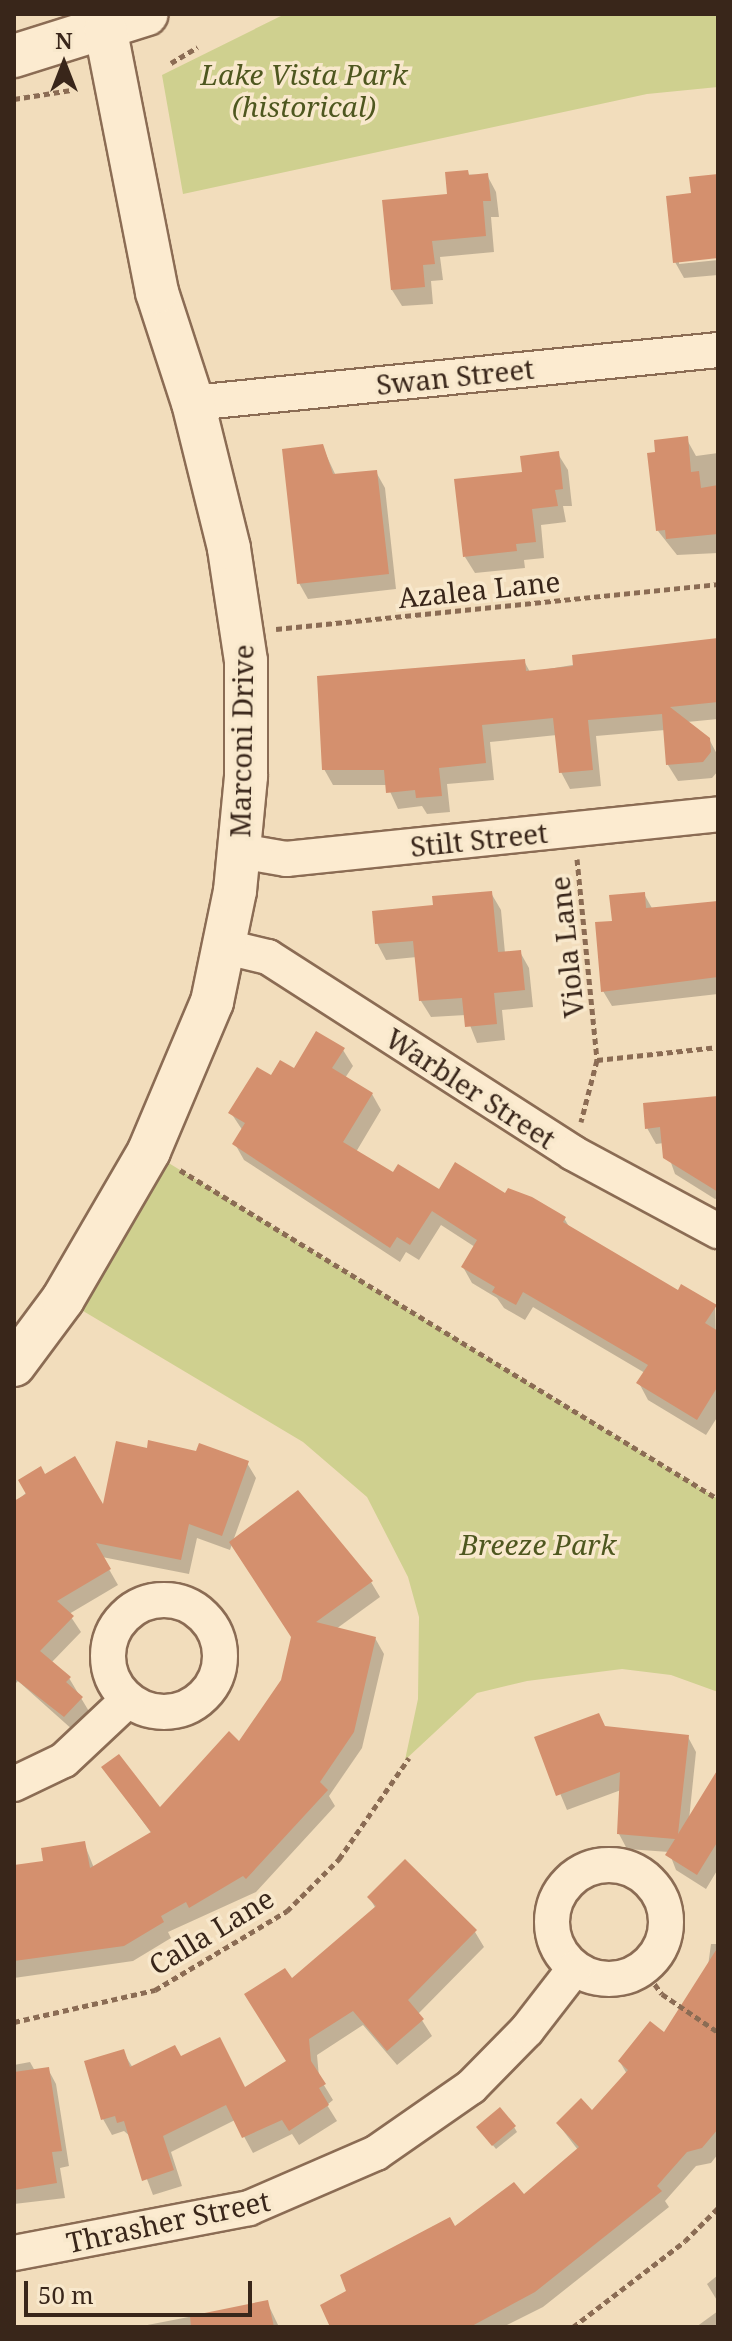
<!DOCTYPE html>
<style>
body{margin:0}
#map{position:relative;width:732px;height:2341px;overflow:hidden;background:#f2ddbc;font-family:"Noto Serif",serif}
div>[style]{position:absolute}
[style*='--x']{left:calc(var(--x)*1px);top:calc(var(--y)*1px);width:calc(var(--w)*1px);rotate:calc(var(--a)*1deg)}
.green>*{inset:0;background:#cfd08f}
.shadow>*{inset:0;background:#0003}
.building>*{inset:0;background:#d4906e}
.path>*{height:5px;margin-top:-2.5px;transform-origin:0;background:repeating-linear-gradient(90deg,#8b6c54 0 6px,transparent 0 10px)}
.roads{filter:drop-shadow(2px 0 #8b6c54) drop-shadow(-2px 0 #8b6c54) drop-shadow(0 2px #8b6c54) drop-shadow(0 -2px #8b6c54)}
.minor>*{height:34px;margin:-17px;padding:0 17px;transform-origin:17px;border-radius:17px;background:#fcebd0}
.minor>.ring{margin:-17px;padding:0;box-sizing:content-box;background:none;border:34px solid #fcebd0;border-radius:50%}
.tertiary>*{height:42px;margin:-21px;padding:0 21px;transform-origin:21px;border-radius:21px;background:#fcebd0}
span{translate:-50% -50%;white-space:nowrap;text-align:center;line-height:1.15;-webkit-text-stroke:7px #f8e8cc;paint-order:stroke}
.park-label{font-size:28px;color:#4e571f;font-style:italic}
.street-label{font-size:28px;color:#39261a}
.frame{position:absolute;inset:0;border:16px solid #39261a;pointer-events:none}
.north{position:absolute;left:24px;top:24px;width:80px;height:80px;-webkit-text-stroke:6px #f8e8cc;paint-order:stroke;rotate:0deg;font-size:22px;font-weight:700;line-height:32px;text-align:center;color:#39261a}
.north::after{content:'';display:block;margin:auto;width:28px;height:36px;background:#39261a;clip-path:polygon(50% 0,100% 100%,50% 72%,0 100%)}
.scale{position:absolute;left:24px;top:2281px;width:228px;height:36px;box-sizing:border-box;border:4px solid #39261a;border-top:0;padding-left:10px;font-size:24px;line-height:28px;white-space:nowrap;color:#39261a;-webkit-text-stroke:6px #f8e8cc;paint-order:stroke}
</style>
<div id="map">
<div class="green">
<i style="clip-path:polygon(285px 14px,718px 14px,718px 87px,647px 94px,183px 194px,162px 75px)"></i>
<i style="clip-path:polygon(149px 1151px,718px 1499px,718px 1692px,671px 1675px,622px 1669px,527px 1681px,477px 1693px,405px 1760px,418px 1699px,419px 1617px,408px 1577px,367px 1497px,303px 1442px,63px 1299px)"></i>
</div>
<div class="shadow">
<i style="clip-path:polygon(447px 174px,487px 175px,496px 192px,499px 217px,491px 217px,494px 252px,440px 257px,443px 280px,431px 281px,433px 304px,402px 306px,392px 290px,449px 195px)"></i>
<i style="clip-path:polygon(718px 177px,718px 256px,679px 260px,679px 264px,718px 260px,718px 275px,684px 278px,675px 262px,693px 195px)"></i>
<i style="clip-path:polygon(686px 438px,696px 456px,718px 453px,718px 553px,677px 555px,658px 531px)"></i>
<i style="clip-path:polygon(322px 446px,336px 476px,376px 472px,385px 488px,396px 589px,308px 599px,299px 583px)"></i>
<i style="clip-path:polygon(558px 454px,568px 470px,572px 506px,563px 506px,566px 522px,541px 525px,544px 558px,524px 560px,525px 568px,475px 573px,465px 557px,524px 473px)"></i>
<i style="clip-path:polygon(718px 641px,718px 719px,687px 722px,709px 739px,718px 756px,718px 771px,712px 778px,678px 781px,668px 765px,665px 730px,596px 736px,601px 786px,570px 789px,561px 772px,557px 735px,490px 742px,494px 780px,447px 784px,450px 812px,427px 814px,422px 806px,398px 809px,387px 785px,333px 785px,324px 769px,524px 661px,530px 672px)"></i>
<i style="clip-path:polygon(491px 893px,501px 910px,505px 953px,520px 952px,529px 968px,533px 1007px,502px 1010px,505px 1040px,477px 1043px,466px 1015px,431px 1017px,421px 1001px,417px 957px,386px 960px,377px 943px,435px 907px)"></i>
<i style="clip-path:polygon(644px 894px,653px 910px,718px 903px,718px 994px,612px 1006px,603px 991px,614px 923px)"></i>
<i style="clip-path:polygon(343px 1050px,353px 1066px,345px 1078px,372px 1094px,381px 1110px,356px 1152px,393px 1174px,439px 1192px,506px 1196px,564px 1218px,571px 1230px,678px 1292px,715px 1306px,718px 1416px,706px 1435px,648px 1400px,639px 1383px,645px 1373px,533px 1307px,525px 1320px,504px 1308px,497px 1298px,472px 1283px,463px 1267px,475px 1247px,441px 1225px,419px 1260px,406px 1252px,400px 1262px,244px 1160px,235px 1144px,243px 1131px,231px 1113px,271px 1078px)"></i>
<i style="clip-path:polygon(718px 1100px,718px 1198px,715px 1199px,675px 1174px,664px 1143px,656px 1144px,647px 1128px)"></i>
<i style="clip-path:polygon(148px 1450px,247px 1463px,256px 1478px,233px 1541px,371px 1582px,380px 1597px,336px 1629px,375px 1638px,384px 1654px,362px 1748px,329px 1796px,335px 1806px,256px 1892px,168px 1932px,171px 1938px,133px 1961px,14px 1978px,14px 1867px,45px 1862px,84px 1843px,94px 1868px,152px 1834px,104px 1768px,160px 1810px,239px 1744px,283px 1681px,293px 1638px,232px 1544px,230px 1550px,197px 1538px,189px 1574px,102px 1557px,118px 1585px,69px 1614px,81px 1632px,51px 1663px,69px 1678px,90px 1713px,74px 1731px,18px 1681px,14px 1685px,14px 1503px,45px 1477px,104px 1509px)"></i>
<i style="clip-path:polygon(606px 1729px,688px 1737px,696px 1752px,689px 1820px,718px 1773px,718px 1869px,706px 1889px,676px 1870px,669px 1852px,627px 1849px,619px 1834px,621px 1790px,567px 1810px,537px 1738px)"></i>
<i style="clip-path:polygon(369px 1897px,475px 1932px,484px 1947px,418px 2014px,432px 2036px,397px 2065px,363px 2025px,317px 2055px,319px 2077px,333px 2100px,327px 2105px,337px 2121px,299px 2145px,292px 2134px,253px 2153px,235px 2120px,171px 2152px,182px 2186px,153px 2195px,131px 2137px,124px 2131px,112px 2135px,103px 2119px,123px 2052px,133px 2068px,181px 2058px,245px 2089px,288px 2062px,291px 1981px,376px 1909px)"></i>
<i style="clip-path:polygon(711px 1944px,718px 1944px,718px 2154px,711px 2163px,696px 2166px,665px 2201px,669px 2207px,543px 2307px,503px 2327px,331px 2327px,454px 2229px,524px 2197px,578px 2150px,558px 2124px,592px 2113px,627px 2074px,620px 2062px,664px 2035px,708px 1966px)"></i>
<i style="clip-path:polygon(30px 2062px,35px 2071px,48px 2069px,56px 2084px,69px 2166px,60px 2168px,65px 2198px,14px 2204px,14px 2065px)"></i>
<i style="clip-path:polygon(514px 2127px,517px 2132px,496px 2149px,482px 2132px)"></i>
<i style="clip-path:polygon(718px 2275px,718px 2302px,707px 2284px)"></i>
<i style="clip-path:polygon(267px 2302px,279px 2327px,137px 2327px)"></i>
<i style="clip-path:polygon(718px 2311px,718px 2327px,696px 2327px)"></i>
</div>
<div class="building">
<i style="clip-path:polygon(468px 170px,469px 175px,488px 173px,491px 201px,483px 201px,486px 236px,432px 241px,435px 264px,423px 265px,425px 287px,391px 290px,382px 200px,447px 194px,445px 172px)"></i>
<i style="clip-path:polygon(718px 174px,718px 258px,673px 263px,666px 196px,691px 193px,689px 177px)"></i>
<i style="clip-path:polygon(688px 436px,691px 472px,699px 471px,701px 488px,718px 485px,718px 534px,666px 539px,665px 530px,656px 531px,647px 453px,655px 452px,654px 440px)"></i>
<i style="clip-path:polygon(323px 444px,333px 474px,377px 470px,389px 574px,297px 584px,282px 449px)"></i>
<i style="clip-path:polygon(559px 451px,563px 489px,555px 490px,558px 506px,532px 509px,536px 542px,516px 544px,517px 551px,463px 557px,454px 479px,522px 472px,520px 456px)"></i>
<i style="clip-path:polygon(718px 638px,718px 702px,670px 707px,710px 738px,711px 752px,703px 762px,666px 765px,662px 714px,588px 720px,593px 770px,559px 773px,553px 718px,482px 725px,486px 763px,439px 768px,442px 796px,416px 798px,415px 790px,386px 793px,384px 770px,322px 770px,317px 676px,525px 659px,526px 671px,573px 666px,572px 655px)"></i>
<i style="clip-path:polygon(492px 891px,498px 952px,521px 950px,525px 990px,494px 993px,497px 1024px,465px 1027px,462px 998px,419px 1001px,413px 941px,375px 944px,372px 911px,433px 905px,432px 896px)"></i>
<i style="clip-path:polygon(645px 892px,646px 908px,718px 901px,718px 977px,601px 992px,595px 922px,612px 921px,609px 895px)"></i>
<i style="clip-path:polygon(316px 1031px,345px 1048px,332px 1068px,373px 1093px,343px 1142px,393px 1172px,398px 1164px,439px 1189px,455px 1162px,505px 1193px,508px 1188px,532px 1197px,566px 1217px,563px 1222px,678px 1290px,681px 1284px,717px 1305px,705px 1323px,718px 1331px,718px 1386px,697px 1420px,636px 1383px,648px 1365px,523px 1292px,516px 1305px,492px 1292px,495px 1287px,461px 1267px,477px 1240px,432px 1211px,410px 1245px,397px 1237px,390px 1248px,232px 1144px,245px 1123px,228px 1113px,257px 1067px,271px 1075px,280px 1060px,294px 1068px)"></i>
<i style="clip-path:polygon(718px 1096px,718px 1192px,663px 1158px,660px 1127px,645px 1129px,643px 1103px)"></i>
<i style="clip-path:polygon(148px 1440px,196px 1451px,199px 1443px,249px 1461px,222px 1536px,189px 1524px,181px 1560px,96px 1543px,111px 1569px,57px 1601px,74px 1616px,40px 1651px,71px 1677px,66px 1682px,83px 1697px,64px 1717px,14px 1678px,14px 1501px,26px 1494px,18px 1480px,41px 1466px,45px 1474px,75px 1456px,103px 1504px,116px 1441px,147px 1448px)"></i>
<i style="clip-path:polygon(298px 1490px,373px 1581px,316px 1622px,376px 1637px,354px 1732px,320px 1782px,328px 1790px,246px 1879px,243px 1876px,189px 1908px,186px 1902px,161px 1916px,164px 1922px,124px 1946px,14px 1961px,14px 1865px,43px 1861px,41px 1848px,85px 1841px,90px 1868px,151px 1832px,101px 1767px,119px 1754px,160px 1807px,229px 1731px,239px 1741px,281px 1680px,291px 1637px,229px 1542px)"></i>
<i style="clip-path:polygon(599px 1713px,605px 1726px,689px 1735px,678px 1834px,718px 1769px,718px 1841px,697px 1875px,665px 1855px,675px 1839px,617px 1834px,620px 1772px,556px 1796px,534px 1737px)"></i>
<i style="clip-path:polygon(405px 1859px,477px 1930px,408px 2000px,424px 2019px,387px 2051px,353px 2011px,309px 2039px,311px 2061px,326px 2084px,319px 2088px,329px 2105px,289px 2131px,282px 2120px,242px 2138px,226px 2105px,163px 2136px,174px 2170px,142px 2181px,124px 2121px,117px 2123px,115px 2116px,101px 2120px,84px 2061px,124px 2049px,130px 2067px,175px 2045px,181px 2056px,220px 2037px,245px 2087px,286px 2061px,244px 1994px,285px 1968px,292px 1978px,376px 1906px,367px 1897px)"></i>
<i style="clip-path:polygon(718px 1947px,718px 2129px,702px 2148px,687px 2152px,657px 2186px,662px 2191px,535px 2292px,470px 2327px,330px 2327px,320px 2305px,346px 2291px,340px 2275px,450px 2217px,455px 2226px,514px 2182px,524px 2194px,579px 2147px,556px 2123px,581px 2098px,592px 2110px,628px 2070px,618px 2061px,650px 2021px,664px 2032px)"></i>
<i style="clip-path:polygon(49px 2067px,62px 2151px,52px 2152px,57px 2183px,14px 2190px,14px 2072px)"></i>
<i style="clip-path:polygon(500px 2107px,516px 2126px,492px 2146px,476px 2127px)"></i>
<i style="clip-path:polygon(268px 2300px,274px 2327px,191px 2327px,190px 2316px)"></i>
</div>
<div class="path">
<i style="--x:171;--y:63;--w:31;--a:-31"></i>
<i style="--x:14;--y:99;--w:58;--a:-9"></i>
<i style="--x:276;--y:629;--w:444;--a:-5.8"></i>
<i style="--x:577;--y:859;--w:202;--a:84.3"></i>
<i style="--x:597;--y:1060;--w:64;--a:104.5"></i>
<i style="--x:597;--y:1060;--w:122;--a:-6.1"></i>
<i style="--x:180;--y:1170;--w:631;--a:31.45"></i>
<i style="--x:643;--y:1968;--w:32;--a:54"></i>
<i style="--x:662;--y:1994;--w:68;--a:34.2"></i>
<i style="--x:14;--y:2022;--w:145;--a:-12.8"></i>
<i style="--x:155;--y:1990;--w:154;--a:-30.9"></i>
<i style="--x:287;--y:1911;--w:74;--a:-45"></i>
<i style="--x:339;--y:1859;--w:123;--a:-55.3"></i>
<i style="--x:573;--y:2327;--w:141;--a:-37.5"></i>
<i style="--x:685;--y:2241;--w:47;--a:-45"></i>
</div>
<div class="roads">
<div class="minor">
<i style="--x:193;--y:403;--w:528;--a:-5.76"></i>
<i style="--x:240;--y:851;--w:47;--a:9.9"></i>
<i style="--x:286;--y:859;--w:434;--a:-5.9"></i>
<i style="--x:226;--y:947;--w:43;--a:13.4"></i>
<i style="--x:268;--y:957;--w:363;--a:32.7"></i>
<i style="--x:573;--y:1153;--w:165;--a:28.3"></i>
<i class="ring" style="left:108px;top:1600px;width:78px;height:78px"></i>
<i style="--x:14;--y:1784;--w:55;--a:-25.6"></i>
<i style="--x:64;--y:1760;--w:88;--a:-43.2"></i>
<i class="ring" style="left:552px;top:1865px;width:80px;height:80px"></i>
<i style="--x:14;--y:2253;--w:239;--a:-10.8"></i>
<i style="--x:249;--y:2208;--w:138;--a:-23.4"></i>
<i style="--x:376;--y:2153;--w:116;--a:-34.8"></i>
<i style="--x:471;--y:2087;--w:80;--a:-45.5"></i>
<i style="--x:527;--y:2030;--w:78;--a:-52.3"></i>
</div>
<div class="tertiary">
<i style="--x:14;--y:56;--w:139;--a:-17.5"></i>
<i style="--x:14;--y:1365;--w:82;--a:-53.4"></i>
<i style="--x:63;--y:1299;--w:171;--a:-59.8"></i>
<i style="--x:149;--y:1151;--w:162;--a:-67.1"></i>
<i style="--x:212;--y:1002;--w:113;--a:-78.3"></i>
<i style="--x:235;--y:891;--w:116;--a:-84.5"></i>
<i style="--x:246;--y:776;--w:115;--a:-90"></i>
<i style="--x:246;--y:661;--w:114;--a:-98.6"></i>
<i style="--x:229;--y:548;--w:149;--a:-103.9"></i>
<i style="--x:193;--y:403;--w:117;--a:-108"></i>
<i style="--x:157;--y:292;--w:266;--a:-101.1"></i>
</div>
</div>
<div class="park-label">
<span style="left:304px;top:90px">Lake Vista Park<br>(historical)</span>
<span style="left:538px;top:1544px">Breeze Park</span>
</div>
<div class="street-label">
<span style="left:455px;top:376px;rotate:-6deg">Swan Street</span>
<span style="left:479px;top:589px;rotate:-6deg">Azalea Lane</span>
<span style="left:241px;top:741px;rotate:-89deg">Marconi Drive</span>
<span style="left:479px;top:839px;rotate:-6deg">Stilt Street</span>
<span style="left:566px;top:947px;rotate:-96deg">Viola Lane</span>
<span style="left:471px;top:1088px;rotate:33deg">Warbler Street</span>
<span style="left:211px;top:1931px;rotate:-31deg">Calla Lane</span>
<span style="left:168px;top:2221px;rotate:-12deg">Thrasher Street</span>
</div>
<div class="frame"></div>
<div class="north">N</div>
<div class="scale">50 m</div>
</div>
